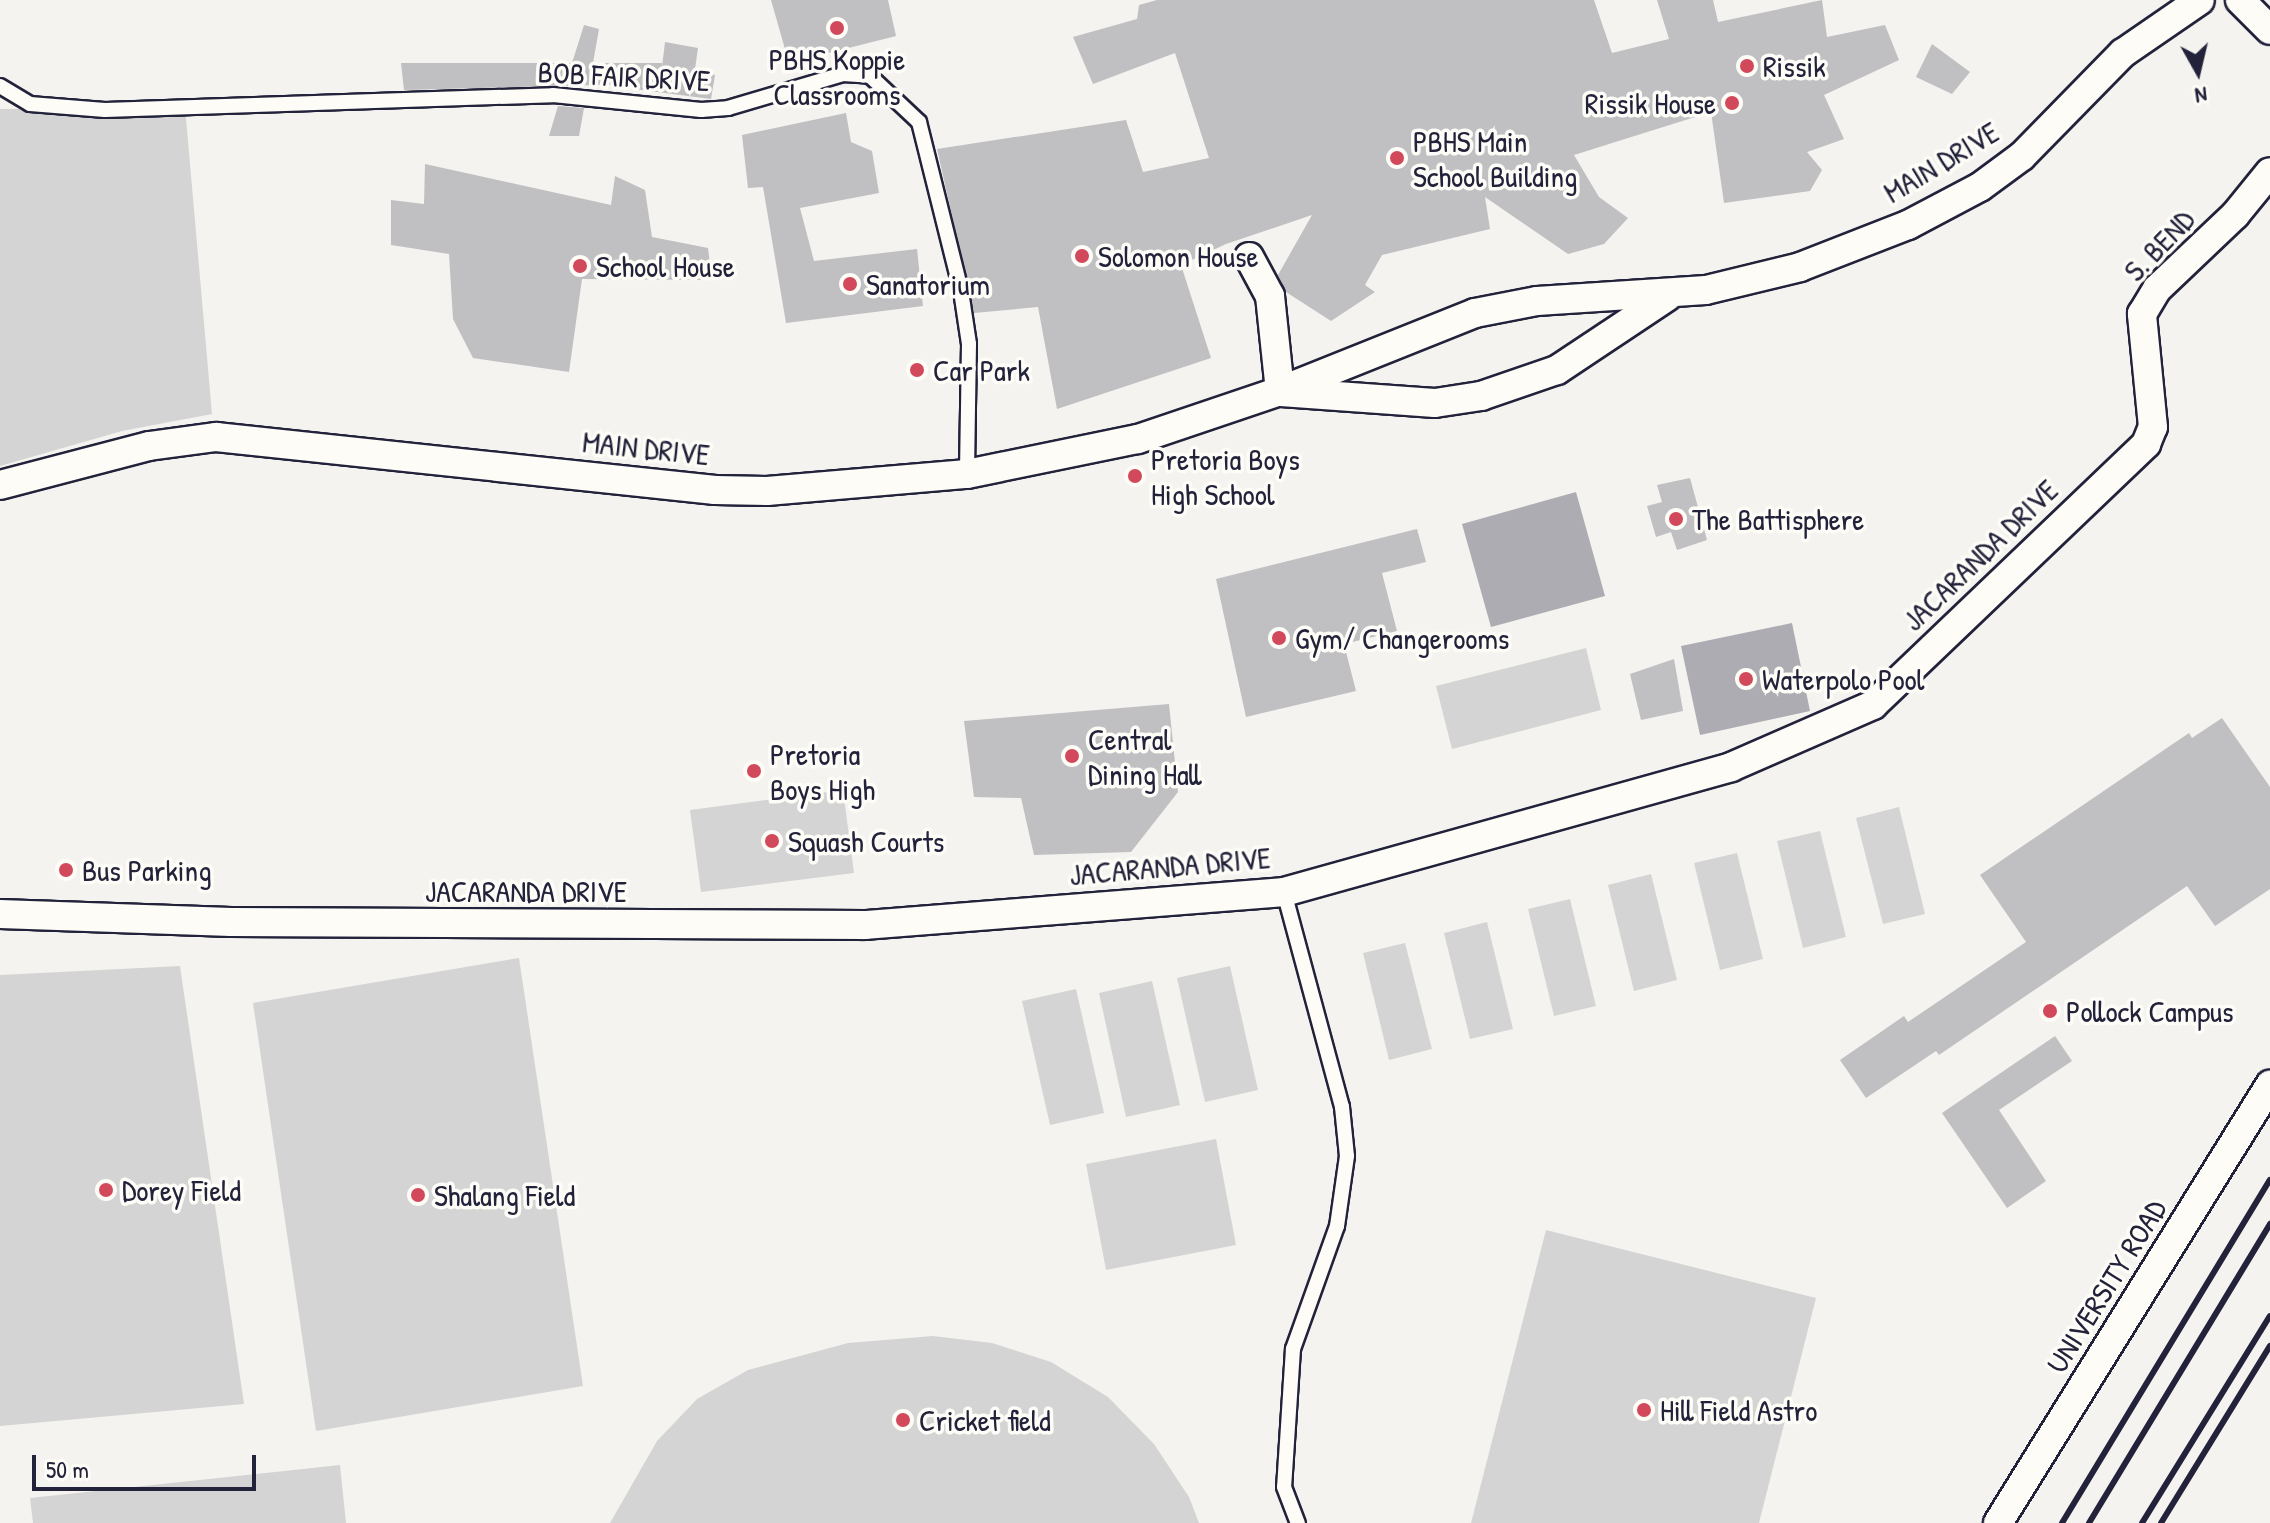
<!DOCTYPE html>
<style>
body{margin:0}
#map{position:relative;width:2270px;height:1523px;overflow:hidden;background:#f4f3ef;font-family:"Patrick Hand",sans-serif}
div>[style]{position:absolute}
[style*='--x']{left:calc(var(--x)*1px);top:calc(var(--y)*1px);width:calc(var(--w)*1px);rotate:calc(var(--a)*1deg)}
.green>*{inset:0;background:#d5d4d5}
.water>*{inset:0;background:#acacb2}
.building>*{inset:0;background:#c0bfc2}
.roads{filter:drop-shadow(2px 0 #22223b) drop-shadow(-2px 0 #22223b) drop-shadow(0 2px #22223b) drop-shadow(0 -2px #22223b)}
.service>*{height:14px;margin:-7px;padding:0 7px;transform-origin:7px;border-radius:7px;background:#fdfcf7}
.minor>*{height:28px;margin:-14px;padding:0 14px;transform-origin:14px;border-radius:14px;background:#fdfcf7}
.rail>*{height:6px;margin:-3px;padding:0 3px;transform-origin:3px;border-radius:3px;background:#22223b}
.dots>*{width:22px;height:22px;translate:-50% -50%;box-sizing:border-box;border:4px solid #fdfcf7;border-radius:50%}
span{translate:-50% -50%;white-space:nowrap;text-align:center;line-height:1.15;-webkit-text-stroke:7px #fdfcf7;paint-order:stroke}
.poi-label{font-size:30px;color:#22223b}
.left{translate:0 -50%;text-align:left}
.right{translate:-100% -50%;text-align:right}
.street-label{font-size:30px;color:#22223b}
.north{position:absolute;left:2158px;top:32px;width:80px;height:80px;-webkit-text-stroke:6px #fdfcf7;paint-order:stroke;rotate:172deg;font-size:22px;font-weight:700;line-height:32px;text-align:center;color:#22223b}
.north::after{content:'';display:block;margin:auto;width:28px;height:36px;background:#22223b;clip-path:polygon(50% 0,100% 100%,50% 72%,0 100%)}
.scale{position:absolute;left:32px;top:1455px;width:224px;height:36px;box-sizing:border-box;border:4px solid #22223b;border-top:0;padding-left:10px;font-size:24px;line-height:28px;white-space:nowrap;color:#22223b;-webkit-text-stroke:6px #fdfcf7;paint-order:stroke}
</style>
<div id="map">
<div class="green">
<i style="clip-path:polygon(185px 107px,212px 414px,122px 431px,0 466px,0 109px)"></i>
<i style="clip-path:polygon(1586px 648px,1601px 710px,1452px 749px,1436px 686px)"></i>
<i style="clip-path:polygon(843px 790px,854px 873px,701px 892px,690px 810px)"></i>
<i style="clip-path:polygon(1899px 807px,1925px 914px,1883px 924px,1856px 818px)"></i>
<i style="clip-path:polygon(1820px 831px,1846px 937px,1803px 948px,1777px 841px)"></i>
<i style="clip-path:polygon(1737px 853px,1763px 959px,1720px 970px,1694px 863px)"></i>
<i style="clip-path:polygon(1651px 874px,1677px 980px,1634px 991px,1608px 885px)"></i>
<i style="clip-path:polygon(1570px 899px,1596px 1006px,1554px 1016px,1528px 909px)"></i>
<i style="clip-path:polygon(1487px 922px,1513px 1029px,1470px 1039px,1444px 933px)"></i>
<i style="clip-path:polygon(1405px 943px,1432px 1049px,1389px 1060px,1363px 953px)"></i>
<i style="clip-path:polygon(519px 958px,583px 1386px,316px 1431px,253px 1003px)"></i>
<i style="clip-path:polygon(180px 966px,244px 1404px,0 1426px,0 975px)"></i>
<i style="clip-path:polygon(1230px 966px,1258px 1090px,1205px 1102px,1177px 978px)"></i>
<i style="clip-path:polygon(1152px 981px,1180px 1105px,1126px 1117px,1099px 993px)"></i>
<i style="clip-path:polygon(1076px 989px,1104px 1113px,1050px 1125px,1022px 1001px)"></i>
<i style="clip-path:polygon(1216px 1139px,1236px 1245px,1106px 1270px,1086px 1164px)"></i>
<i style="clip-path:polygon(1546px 1230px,1816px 1298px,1759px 1523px,1471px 1523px)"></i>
<i style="clip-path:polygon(933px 1336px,992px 1343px,1051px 1362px,1108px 1397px,1154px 1444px,1189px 1497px,1199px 1523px,610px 1523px,657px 1441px,697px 1399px,748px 1370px,848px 1343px)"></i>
<i style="clip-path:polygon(340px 1465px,346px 1523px,33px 1523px,30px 1498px)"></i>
</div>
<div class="water">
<i style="clip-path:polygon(1576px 492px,1605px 596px,1491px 627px,1462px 524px)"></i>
<i style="clip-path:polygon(1792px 623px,1810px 711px,1700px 735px,1681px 646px)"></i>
</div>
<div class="building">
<i style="clip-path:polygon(771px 0,888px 0,896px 36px,789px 63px)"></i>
<i style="clip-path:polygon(1157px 0,1594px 0,1612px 53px,1669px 39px,1657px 0,1713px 0,1718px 22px,1822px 0,1827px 37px,1885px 25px,1899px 60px,1824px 95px,1844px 139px,1807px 152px,1822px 170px,1810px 191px,1724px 203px,1711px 112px,1574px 155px,1599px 197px,1628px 218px,1604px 244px,1568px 254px,1485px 197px,1490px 229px,1382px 255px,1365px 285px,1375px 292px,1331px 321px,1286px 292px,1278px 275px,1312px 215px,1226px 244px,1181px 265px,1211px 358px,1057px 409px,1038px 307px,974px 313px,937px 149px,1126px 120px,1143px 172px,1209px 158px,1175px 53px,1093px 84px,1073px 37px,1137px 19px,1139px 5px)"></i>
<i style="clip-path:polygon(584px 25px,599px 29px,593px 63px,662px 63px,662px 67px,665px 42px,698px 48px,695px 69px,715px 75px,711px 99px,634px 89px,634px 84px,404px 90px,401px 63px,572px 63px)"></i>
<i style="clip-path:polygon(1932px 44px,1970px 72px,1952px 94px,1916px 77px)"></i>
<i style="clip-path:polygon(558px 106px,584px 108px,579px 136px,549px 136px)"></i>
<i style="clip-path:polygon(846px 113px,851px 142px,872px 151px,879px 193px,800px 208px,814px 261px,917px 249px,923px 306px,786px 323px,763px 187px,748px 188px,742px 135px)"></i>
<i style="clip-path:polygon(425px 164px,611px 205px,615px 176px,645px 190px,652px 237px,708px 248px,712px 280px,582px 279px,569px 372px,473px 358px,453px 319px,449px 254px,391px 245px,391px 200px,424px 204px)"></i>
<i style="clip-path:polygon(1690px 478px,1707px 540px,1677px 550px,1671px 532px,1656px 537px,1647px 506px,1662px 502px,1657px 485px)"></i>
<i style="clip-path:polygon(1417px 529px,1426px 562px,1382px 573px,1397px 631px,1344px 644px,1356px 691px,1246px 717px,1216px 579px)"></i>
<i style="clip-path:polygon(1674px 659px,1683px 711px,1641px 720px,1630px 674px)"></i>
<i style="clip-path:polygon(1169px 704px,1178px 792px,1131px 852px,1034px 855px,1021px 798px,974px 797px,964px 721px)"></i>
<i style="clip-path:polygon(2222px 718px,2270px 787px,2270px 889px,2215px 926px,2187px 886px,1939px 1055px,1936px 1051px,1866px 1098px,1840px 1060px,1904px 1016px,1908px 1022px,2026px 942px,1980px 875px,2189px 733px,2192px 738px)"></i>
<i style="clip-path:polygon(2055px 1036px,2072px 1061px,1999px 1110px,2046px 1181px,2007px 1208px,1942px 1113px)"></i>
</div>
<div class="roads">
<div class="service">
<i style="--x:0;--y:86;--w:35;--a:31"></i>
<i style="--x:30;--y:104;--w:75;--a:4.6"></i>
<i style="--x:105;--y:110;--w:448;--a:-1.9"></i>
<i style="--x:553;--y:95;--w:149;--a:5.8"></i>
<i style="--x:701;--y:110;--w:27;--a:-4"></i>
<i style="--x:728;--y:108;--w:120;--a:-16.5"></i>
<i style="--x:843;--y:74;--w:27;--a:4"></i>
<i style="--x:870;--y:76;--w:67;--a:43.2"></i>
<i style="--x:919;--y:122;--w:174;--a:76"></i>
<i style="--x:961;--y:291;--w:54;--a:81.4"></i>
<i style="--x:969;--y:344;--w:130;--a:90.9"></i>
<i style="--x:1284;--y:892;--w:223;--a:74.9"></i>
<i style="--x:1342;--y:1107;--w:49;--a:84.2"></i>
<i style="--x:1347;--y:1156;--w:71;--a:98.1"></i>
<i style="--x:1337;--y:1226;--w:131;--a:109.7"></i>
<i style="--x:1293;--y:1349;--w:138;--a:93.7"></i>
<i style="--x:1284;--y:1487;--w:39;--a:69"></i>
</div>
<div class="minor">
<i style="--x:2240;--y:0;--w:42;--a:45"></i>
<i style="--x:1249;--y:257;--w:44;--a:61.7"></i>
<i style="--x:1270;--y:296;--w:96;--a:84"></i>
<i style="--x:1281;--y:392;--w:154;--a:4.1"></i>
<i style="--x:1435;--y:403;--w:47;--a:-8.7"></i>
<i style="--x:1481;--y:396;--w:80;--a:-18.9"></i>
<i style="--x:1557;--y:370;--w:132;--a:-33.6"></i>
<i style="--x:0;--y:485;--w:154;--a:-14.7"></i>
<i style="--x:149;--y:446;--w:68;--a:-7.7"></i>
<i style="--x:216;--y:437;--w:502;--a:6.06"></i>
<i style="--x:715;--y:490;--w:52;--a:1.1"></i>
<i style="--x:767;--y:491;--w:201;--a:-4.9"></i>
<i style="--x:967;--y:474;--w:175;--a:-11.6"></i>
<i style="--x:1138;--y:439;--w:150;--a:-18.7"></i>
<i style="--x:1280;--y:391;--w:210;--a:-21.8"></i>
<i style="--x:1475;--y:313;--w:63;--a:-11"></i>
<i style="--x:1537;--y:301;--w:169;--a:-3.7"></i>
<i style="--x:1706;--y:290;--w:97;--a:-13.7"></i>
<i style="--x:1800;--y:267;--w:116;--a:-21.3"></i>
<i style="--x:1908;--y:225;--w:81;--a:-27.8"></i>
<i style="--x:1980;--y:187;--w:52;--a:-36.4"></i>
<i style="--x:2022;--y:156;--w:144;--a:-45.6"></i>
<i style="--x:2123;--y:53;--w:93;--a:-34.5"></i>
<i style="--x:0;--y:914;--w:231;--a:2"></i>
<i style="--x:231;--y:922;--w:634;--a:0.27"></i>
<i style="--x:865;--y:925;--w:420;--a:-4.5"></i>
<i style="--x:1284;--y:892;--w:464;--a:-15.6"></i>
<i style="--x:1731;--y:767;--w:155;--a:-23.6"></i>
<i style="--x:1873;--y:705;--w:378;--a:-43.7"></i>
<i style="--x:2146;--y:444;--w:18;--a:-68"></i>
<i style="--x:2153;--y:427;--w:114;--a:-95.6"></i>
<i style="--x:2142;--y:314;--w:29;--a:-59"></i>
<i style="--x:2157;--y:289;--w:108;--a:-43.5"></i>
<i style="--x:2235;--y:215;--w:55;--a:-50.9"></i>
<i style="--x:1998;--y:1523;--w:516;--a:-58.16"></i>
</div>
</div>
<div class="rail">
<i style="--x:2062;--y:1523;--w:401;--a:-58.8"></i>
<i style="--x:2089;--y:1523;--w:350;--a:-58.8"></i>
<i style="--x:2142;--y:1523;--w:243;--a:-58.3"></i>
<i style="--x:2161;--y:1523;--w:208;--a:-58.4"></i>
</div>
<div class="dots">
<i style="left:837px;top:28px;background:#d1495b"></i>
<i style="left:1747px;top:66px;background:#d1495b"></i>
<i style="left:1732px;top:103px;background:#d1495b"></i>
<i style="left:1397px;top:158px;background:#d1495b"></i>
<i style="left:1082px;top:256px;background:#d1495b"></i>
<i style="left:580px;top:266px;background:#d1495b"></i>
<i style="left:850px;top:284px;background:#d1495b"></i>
<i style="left:917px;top:370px;background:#d1495b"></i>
<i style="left:1135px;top:476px;background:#d1495b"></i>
<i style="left:1676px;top:519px;background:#d1495b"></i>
<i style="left:1279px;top:638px;background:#d1495b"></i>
<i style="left:1746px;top:679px;background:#d1495b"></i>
<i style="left:1072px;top:756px;background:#d1495b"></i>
<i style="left:754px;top:771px;background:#d1495b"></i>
<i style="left:772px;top:841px;background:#d1495b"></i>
<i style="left:66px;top:870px;background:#d1495b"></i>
<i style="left:2050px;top:1011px;background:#d1495b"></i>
<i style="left:106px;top:1190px;background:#d1495b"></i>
<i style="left:418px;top:1195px;background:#d1495b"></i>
<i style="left:1644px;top:1410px;background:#d1495b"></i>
<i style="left:903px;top:1420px;background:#d1495b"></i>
</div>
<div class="poi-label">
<span style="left:837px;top:76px">PBHS Koppie<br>Classrooms</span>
<span class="left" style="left:1763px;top:66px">Rissik</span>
<span class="right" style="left:1716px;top:103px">Rissik House</span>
<span class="left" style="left:1413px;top:158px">PBHS Main<br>School Building</span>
<span class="left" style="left:1098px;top:256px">Solomon House</span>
<span class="left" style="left:596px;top:266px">School House</span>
<span class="left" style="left:866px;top:284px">Sanatorium</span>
<span class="left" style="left:933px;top:370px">Car Park</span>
<span class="left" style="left:1151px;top:476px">Pretoria Boys<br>High School</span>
<span class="left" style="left:1692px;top:519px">The Battisphere</span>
<span class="left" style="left:1295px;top:638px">Gym/ Changerooms</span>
<span class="left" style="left:1762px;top:679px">Waterpolo Pool</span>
<span class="left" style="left:1088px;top:756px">Central<br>Dining Hall</span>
<span class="left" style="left:770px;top:771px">Pretoria<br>Boys High</span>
<span class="left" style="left:788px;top:841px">Squash Courts</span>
<span class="left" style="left:82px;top:870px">Bus Parking</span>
<span class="left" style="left:2066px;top:1011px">Pollock Campus</span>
<span class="left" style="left:122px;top:1190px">Dorey Field</span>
<span class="left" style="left:434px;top:1195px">Shalang Field</span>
<span class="left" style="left:1660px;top:1410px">Hill Field Astro</span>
<span class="left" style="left:919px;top:1420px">Cricket field</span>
</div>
<div class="street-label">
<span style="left:624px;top:76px;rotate:3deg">BOB FAIR DRIVE</span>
<span style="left:1941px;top:162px;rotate:-31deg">MAIN DRIVE</span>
<span style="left:2159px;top:245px;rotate:-46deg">S. BEND</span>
<span style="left:646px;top:448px;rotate:6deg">MAIN DRIVE</span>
<span style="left:1980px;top:555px;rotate:-44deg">JACARANDA DRIVE</span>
<span style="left:1170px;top:866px;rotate:-5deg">JACARANDA DRIVE</span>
<span style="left:526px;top:891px">JACARANDA DRIVE</span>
<span style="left:2106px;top:1286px;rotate:-58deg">UNIVERSITY ROAD</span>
</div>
<div class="north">N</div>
<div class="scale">50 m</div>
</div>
